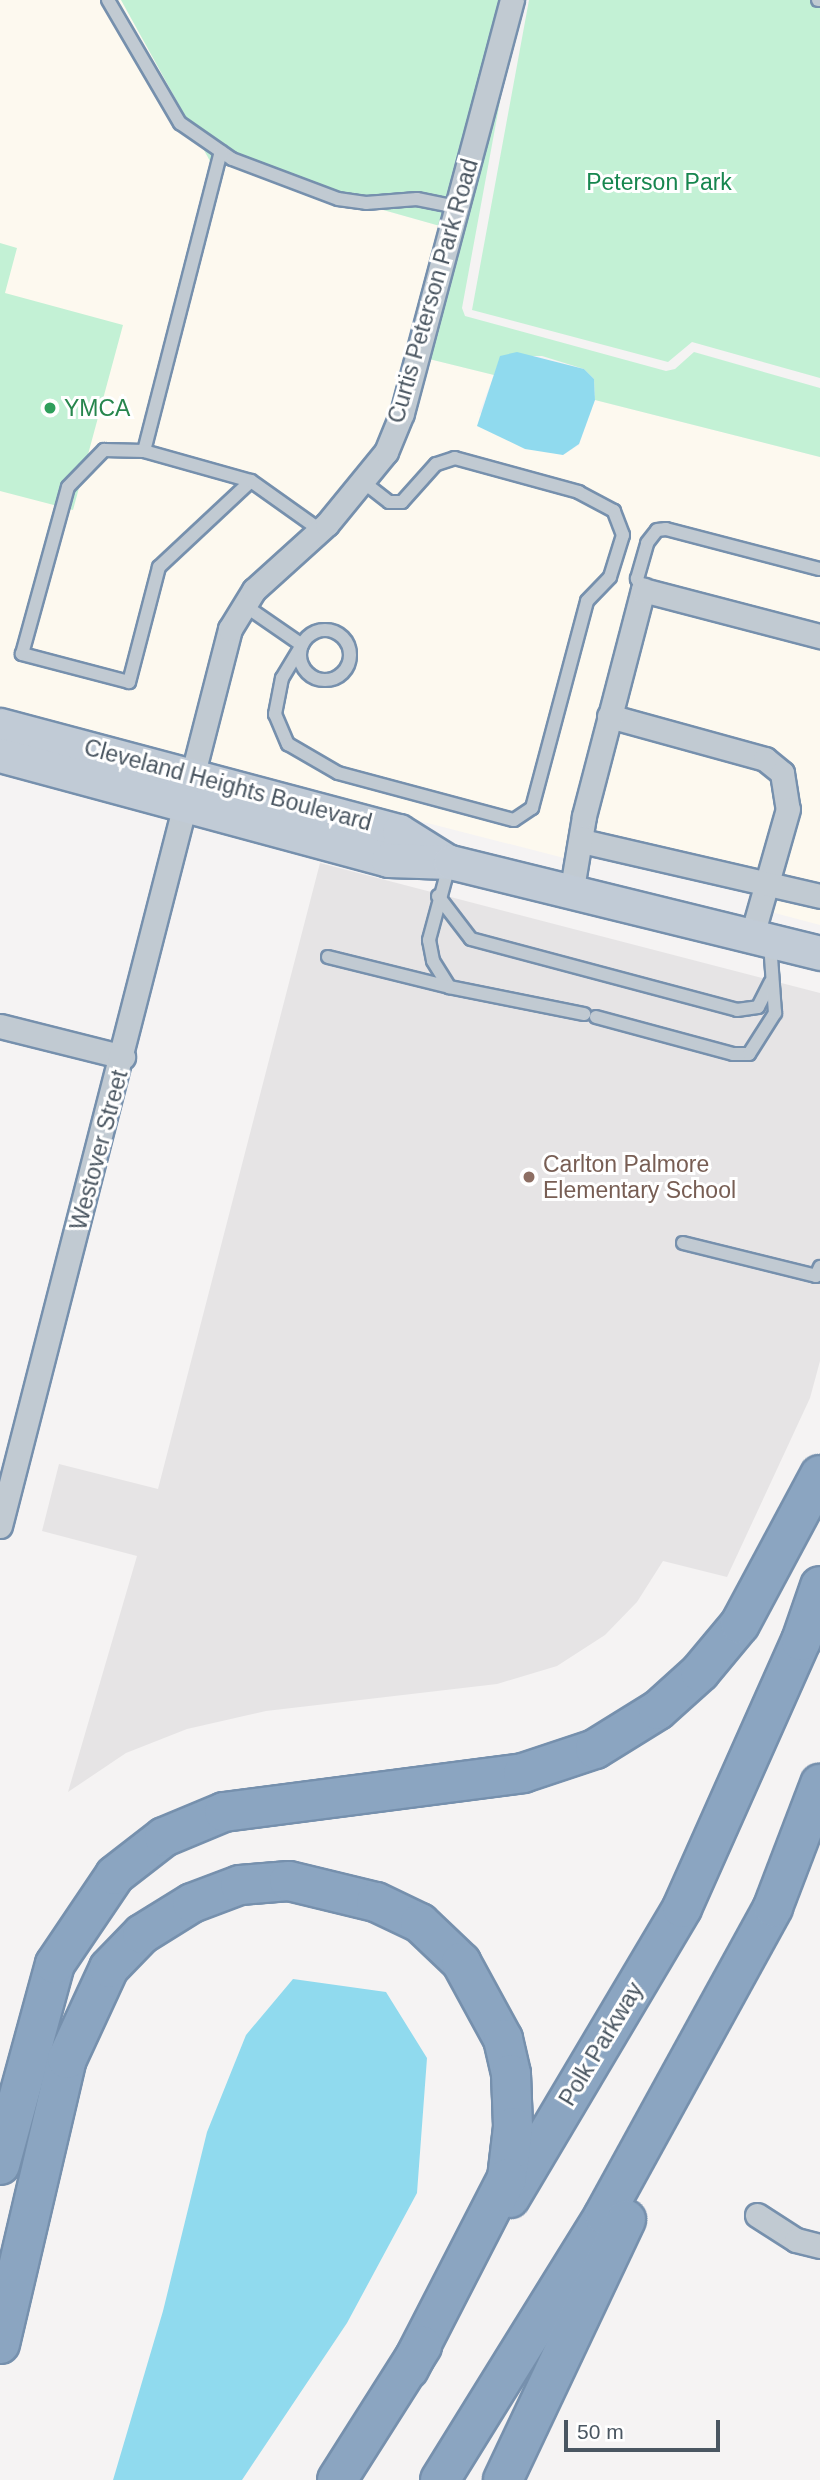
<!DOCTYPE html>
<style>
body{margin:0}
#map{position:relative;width:820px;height:2480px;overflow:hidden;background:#f5f3f3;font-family:Helvetica,sans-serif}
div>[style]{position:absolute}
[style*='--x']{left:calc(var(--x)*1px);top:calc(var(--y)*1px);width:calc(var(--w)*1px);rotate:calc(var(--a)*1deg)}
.commercial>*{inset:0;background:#fdf9ef}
.education>*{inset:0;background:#e6e4e5}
.green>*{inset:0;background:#c3f1d5}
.water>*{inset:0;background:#90daee}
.roads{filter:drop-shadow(2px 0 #7690ad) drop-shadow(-2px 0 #7690ad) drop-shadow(0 2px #7690ad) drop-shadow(0 -2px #7690ad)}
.lane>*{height:12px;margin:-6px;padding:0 6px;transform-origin:6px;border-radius:6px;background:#c1cad2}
.lane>.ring{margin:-6px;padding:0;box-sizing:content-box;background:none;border:12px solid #c1cad2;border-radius:50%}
.street>*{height:23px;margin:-11.5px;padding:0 11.5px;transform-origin:11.5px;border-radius:11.5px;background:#c1cad2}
.secondary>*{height:33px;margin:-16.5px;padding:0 16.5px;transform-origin:16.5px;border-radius:16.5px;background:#c1cbd6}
.highway>*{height:38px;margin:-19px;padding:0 19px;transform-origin:19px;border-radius:19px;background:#8ba5c1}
.dots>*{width:19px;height:19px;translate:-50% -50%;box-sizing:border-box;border:4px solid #fff;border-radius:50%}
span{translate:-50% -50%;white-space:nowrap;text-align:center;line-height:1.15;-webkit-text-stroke:6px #fff;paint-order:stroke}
.park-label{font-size:23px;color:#17864f}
.street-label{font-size:23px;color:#4a5661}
.leisure-label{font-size:23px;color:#27864d}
.left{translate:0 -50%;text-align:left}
.education-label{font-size:23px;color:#785e54}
.scale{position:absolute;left:564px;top:2420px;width:156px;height:32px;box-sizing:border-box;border:4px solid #4a5661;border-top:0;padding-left:9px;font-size:21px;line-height:24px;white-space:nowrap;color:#4a5661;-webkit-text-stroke:5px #fff;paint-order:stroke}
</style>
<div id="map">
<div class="commercial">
<i style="clip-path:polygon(0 0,121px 0,210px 161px,440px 226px,391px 409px,375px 447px,318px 517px,244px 584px,233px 600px,220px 623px,186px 761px,0 713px)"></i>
<i style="clip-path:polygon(429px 359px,494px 375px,479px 413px,563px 455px,579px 445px,595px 400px,820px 457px,820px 625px,646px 580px,632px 587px,573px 813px,568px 859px,209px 767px,242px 633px,263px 597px,337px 531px,396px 459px)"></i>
<i style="clip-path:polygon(652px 603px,820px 647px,820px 885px,782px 876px,800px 809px,799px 784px,786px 759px,768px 749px,623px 709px)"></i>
<i style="clip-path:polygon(618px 730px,768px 772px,776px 789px,776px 807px,758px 872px,595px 833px)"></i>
<i style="clip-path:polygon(776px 896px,820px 907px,820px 925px,771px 912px)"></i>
</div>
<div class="education">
<i style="clip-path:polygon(320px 863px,820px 993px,820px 1361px,810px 1398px,727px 1577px,663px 1561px,637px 1602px,605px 1635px,557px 1666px,497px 1684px,266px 1711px,187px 1729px,126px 1753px,68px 1792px,137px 1556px,42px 1531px,59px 1464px,158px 1489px)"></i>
</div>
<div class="green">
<i style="clip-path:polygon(121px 0,500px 0,440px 226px,210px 161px)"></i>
<i style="clip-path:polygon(529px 0,820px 0,820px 378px,692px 342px,668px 362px,472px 310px)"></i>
<i style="clip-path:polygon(505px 74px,462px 308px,465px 316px,666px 371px,675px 369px,694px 352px,820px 388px,820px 457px,595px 400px,594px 379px,584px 369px,542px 356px,501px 356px,494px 375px,429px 359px)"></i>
<i style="clip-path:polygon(0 243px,17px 248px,5px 293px,123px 325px,73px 510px,0 491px)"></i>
</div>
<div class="water">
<i style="clip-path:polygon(517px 352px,584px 369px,594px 379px,595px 400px,579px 444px,563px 455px,525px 449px,477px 426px,500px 356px)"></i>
<i style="clip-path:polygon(293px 1979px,386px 1992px,427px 2058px,417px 2193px,347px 2323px,242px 2480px,113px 2480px,163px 2311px,207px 2132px,246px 2035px)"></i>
</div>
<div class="roads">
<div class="lane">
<i style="--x:108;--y:0;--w:143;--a:59.7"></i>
<i style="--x:180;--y:123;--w:63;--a:34.7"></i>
<i style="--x:232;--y:159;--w:113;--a:20.7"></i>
<i style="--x:338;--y:199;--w:28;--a:8"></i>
<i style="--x:366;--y:203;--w:51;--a:-4.5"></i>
<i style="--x:417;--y:199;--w:41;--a:11.3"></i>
<i style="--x:818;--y:0;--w:2;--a:0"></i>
<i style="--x:144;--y:451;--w:309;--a:-75.6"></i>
<i style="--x:251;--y:481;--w:126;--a:136.9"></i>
<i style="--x:159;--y:567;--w:119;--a:104.6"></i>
<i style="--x:129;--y:682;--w:111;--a:-165.3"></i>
<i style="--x:22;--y:654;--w:173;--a:-74.6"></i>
<i style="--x:68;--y:487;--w:52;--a:-45.8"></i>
<i style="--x:104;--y:450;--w:40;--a:1.4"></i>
<i style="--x:144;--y:451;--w:111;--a:15.7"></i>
<i style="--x:251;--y:481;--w:85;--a:35.4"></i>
<i style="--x:643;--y:590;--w:13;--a:-119"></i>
<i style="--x:637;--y:579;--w:37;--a:-74"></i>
<i style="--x:647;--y:543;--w:16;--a:-52"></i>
<i style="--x:657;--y:530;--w:9;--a:-6"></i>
<i style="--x:666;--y:529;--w:159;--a:14.6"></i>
<i style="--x:244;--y:605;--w:70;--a:34.6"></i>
<i style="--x:302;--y:645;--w:39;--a:121"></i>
<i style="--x:282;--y:678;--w:37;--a:101"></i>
<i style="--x:275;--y:714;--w:33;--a:67"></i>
<i style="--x:288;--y:744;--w:58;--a:30.1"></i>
<i style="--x:338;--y:773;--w:182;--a:15"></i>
<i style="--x:514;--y:820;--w:22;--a:-34"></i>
<i style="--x:532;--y:808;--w:214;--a:-75.1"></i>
<i style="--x:587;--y:601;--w:33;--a:-46"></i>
<i style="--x:610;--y:577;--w:44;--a:-72.8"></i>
<i style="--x:623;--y:535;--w:26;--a:-111"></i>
<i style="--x:614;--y:511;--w:40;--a:-152"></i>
<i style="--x:579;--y:492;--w:129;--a:-164.7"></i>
<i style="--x:455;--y:458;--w:20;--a:162"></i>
<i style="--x:436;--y:464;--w:51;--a:131.8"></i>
<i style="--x:402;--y:502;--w:13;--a:180"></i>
<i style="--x:389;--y:502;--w:33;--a:-142"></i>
<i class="ring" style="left:300px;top:630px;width:38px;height:38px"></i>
<i style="--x:450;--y:862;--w:81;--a:105.1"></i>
<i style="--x:429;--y:940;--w:21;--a:79"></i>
<i style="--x:433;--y:961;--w:31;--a:58"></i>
<i style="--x:449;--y:987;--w:138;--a:11.3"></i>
<i style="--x:438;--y:896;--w:54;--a:52.5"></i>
<i style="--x:471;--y:939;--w:275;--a:14.9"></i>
<i style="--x:737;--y:1010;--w:21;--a:-8"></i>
<i style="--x:758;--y:1007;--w:28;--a:-63"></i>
<i style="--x:328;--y:957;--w:125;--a:13.9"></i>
<i style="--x:596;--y:1017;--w:142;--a:15.1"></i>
<i style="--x:733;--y:1054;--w:16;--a:0"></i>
<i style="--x:749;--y:1054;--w:49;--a:-57.6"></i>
<i style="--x:775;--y:1013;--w:70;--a:-94.1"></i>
<i style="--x:683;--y:1243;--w:137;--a:13.9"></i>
<i style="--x:816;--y:1276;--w:10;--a:-66"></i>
</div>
<div class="street">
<i style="--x:609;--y:716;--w:162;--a:15.4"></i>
<i style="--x:765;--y:759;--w:22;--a:39"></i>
<i style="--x:782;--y:773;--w:36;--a:81"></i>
<i style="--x:788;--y:809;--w:131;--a:105.9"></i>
<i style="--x:582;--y:841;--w:244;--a:13"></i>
<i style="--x:571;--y:894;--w:79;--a:-80.5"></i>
<i style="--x:584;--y:816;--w:234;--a:-75.4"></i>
<i style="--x:643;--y:590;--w:183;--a:14.6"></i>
<i style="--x:0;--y:1026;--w:127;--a:14.1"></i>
<i style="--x:0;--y:1526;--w:926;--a:-75.62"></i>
<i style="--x:230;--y:629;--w:46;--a:-58.4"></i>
<i style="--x:254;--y:590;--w:98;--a:-42.1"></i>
<i style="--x:327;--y:524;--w:93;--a:-50.7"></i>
<i style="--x:386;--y:452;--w:42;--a:-67.7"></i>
<i style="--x:402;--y:413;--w:427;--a:-75.1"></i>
<i style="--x:757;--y:2215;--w:46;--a:32.7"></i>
<i style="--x:796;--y:2240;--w:25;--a:14"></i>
</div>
<div class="secondary">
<i style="--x:0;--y:725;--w:413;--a:14.9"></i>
<i style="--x:399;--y:831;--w:57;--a:32"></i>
<i style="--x:0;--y:755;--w:402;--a:15.1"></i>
<i style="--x:388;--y:860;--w:62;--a:1.8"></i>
<i style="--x:450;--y:862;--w:381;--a:13.8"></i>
</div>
<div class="highway">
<i style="--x:0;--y:2165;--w:208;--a:-74.7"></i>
<i style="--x:55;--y:1964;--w:107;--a:-56"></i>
<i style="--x:115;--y:1875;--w:62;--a:-37.8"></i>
<i style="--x:164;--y:1837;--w:65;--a:-22.6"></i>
<i style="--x:224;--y:1812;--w:302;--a:-7.4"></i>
<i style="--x:523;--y:1773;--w:76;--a:-18.4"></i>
<i style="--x:595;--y:1749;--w:74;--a:-31.8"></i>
<i style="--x:658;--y:1710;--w:57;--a:-42.1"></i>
<i style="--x:700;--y:1672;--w:62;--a:-50.2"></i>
<i style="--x:740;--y:1624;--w:169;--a:-61.8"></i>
<i style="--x:510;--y:2198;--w:337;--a:-59.3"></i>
<i style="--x:682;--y:1908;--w:292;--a:-66"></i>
<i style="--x:801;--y:1641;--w:58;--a:-70.9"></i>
<i style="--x:0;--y:2344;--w:293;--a:-76.8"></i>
<i style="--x:67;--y:2059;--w:100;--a:-65.2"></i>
<i style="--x:109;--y:1968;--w:47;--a:-45.9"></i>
<i style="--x:142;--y:1934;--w:59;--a:-31.8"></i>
<i style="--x:192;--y:1903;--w:51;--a:-20.6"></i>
<i style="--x:240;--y:1885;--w:49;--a:-4.7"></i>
<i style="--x:289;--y:1881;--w:89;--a:13.6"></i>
<i style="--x:376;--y:1902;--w:49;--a:25.5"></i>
<i style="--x:420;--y:1923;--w:57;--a:43.6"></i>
<i style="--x:461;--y:1962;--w:88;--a:61.4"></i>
<i style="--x:503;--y:2039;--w:36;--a:77"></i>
<i style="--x:511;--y:2074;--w:53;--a:87.8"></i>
<i style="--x:513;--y:2127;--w:51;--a:96.7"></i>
<i style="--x:507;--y:2178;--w:215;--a:117.2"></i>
<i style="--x:337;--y:2480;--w:159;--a:-57.6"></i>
<i style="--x:440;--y:2480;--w:312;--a:-58.2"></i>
<i style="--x:604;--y:2215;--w:351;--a:-61.2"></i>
<i style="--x:773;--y:1907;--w:132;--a:-69.1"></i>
<i style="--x:503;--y:2480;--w:288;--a:-64.7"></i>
</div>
</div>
<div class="dots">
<i style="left:50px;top:408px;background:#2e9e5b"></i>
<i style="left:529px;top:1177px;background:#8d6e63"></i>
</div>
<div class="park-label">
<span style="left:659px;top:182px">Peterson Park</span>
</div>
<div class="street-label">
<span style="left:433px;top:291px;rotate:-74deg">Curtis Peterson Park Road</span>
<span style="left:228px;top:785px;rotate:15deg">Cleveland Heights Boulevard</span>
<span style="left:99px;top:1150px;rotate:-75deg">Westover Street</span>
<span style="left:601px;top:2044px;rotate:-59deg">Polk Parkway</span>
</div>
<div class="leisure-label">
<span class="left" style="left:64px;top:408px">YMCA</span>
</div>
<div class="education-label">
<span class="left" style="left:543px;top:1177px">Carlton Palmore<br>Elementary School</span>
</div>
<div class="scale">50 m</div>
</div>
